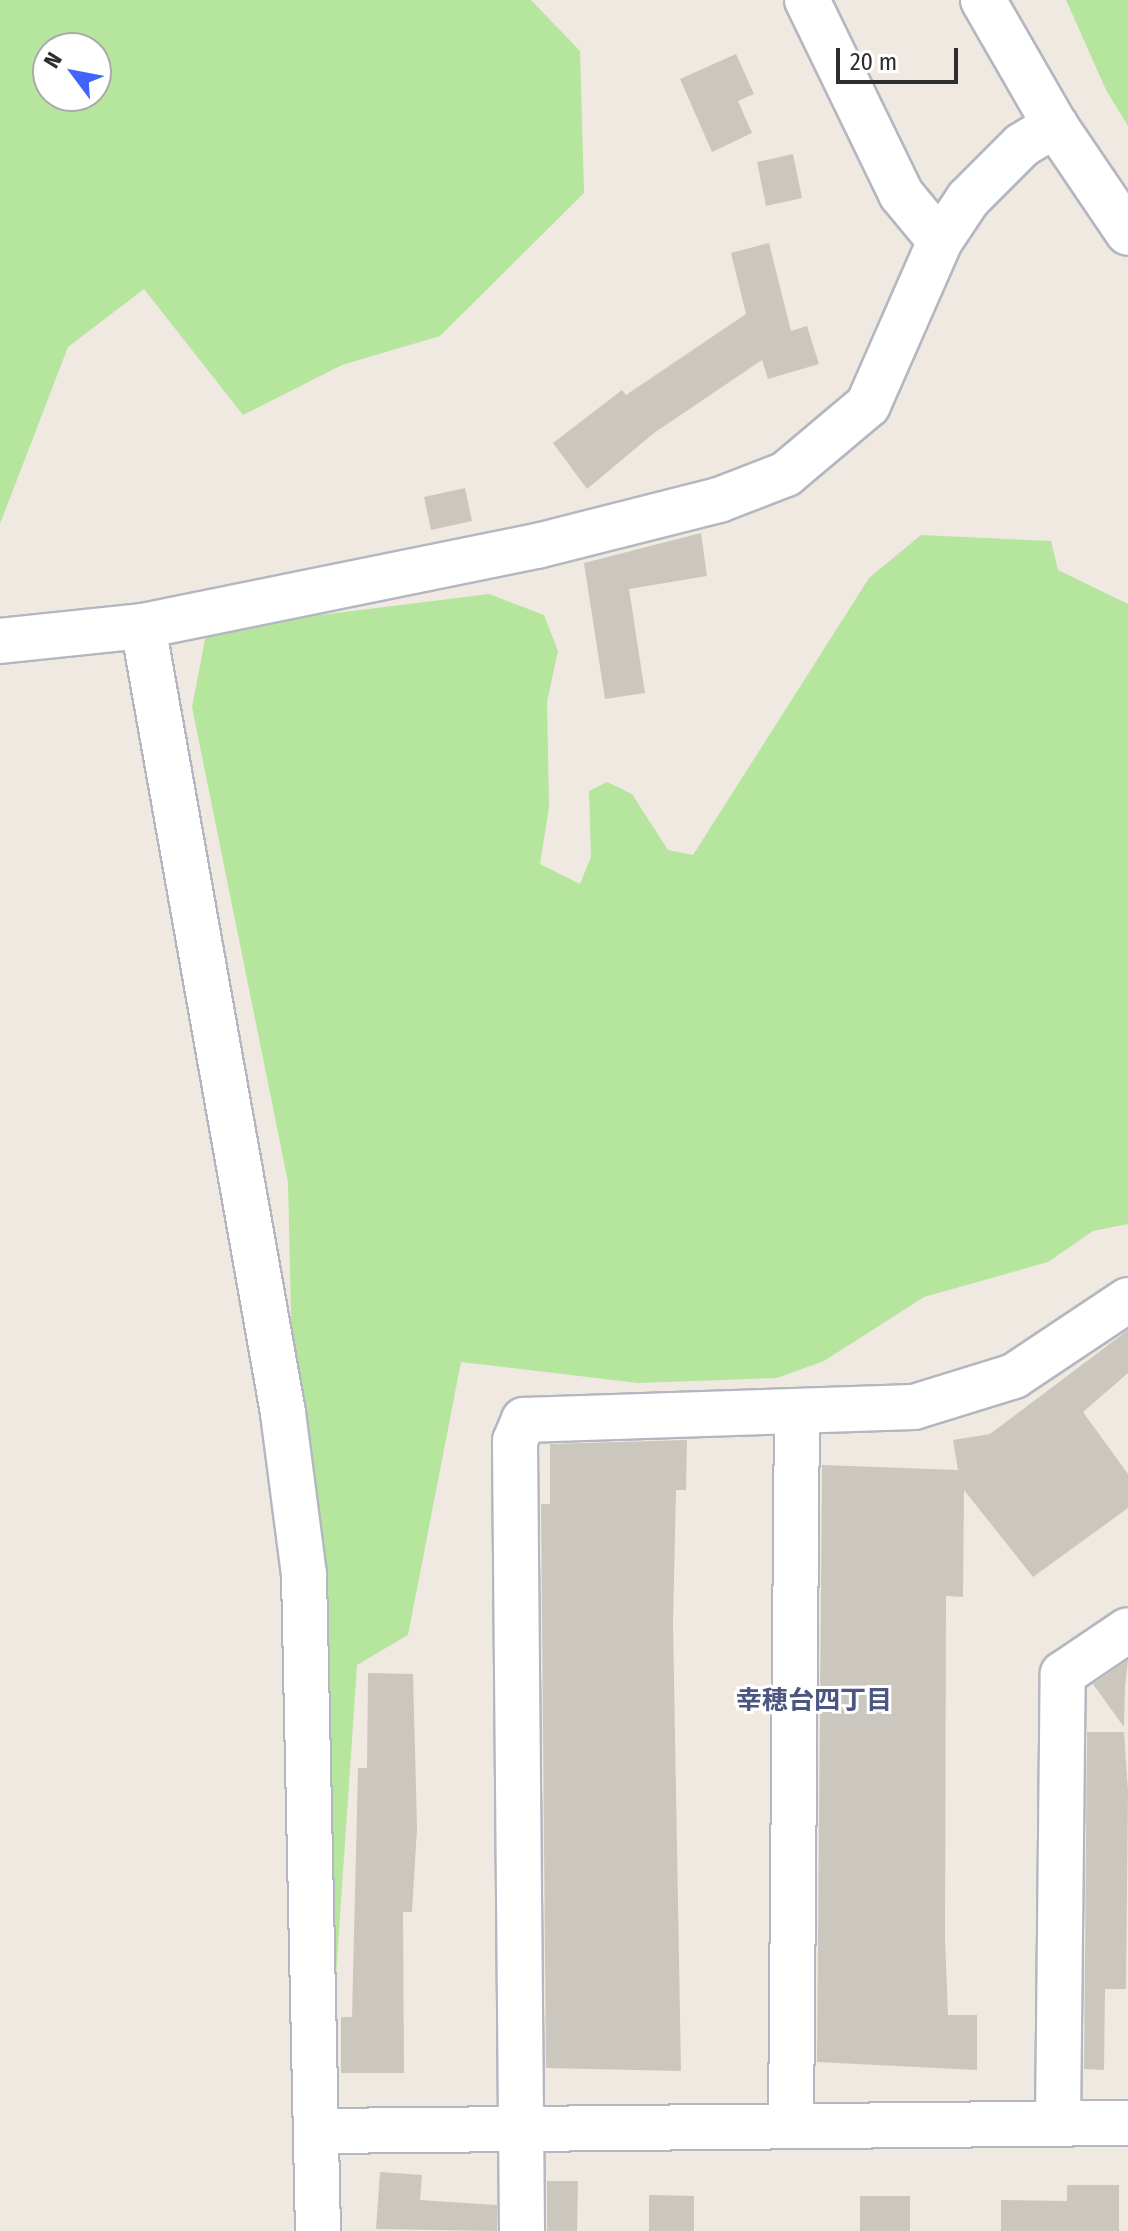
<!DOCTYPE html>
<meta charset="utf-8">
<style>
body{margin:0}
#map{position:relative;width:1128px;height:2231px;overflow:hidden;background:#efe9e1;font-family:"Fira Sans Condensed","Noto Sans JP",sans-serif}
div>[style]{position:absolute}
[style*='--x']{left:calc(var(--x)*1px);top:calc(var(--y)*1px);width:calc(var(--w)*1px);rotate:calc(var(--a)*1deg)}
.green>*{inset:0;background:#b6e59e}
.building>*{inset:0;background:#cbc7bf}
.roads{filter:drop-shadow(2px 0 #b4b7c1) drop-shadow(-2px 0 #b4b7c1) drop-shadow(0 2px #b4b7c1) drop-shadow(0 -2px #b4b7c1)}
.minor>*{height:44px;margin:-22px;padding:0 22px;transform-origin:22px;border-radius:22px;background:#fff}
.tertiary>*{height:44px;margin:-22px;padding:0 22px;transform-origin:22px;border-radius:22px;background:#fff}
.secondary>*{height:44px;margin:-22px;padding:0 22px;transform-origin:22px;border-radius:22px;background:#fff}
span{translate:-50% -50%;white-space:nowrap;text-align:center;line-height:1.15;-webkit-text-stroke:6px #fff;paint-order:stroke}
.neighbourhood-label{font-size:26px;color:#4d5680;font-weight:700}
.north{position:absolute;left:32px;top:32px;width:80px;height:80px;box-sizing:border-box;background:#fff;border:2px solid #ababab;border-radius:50%;rotate:302deg;font-size:22px;font-weight:700;line-height:32px;text-align:center;color:#2e2e2e}
.north::after{content:'';display:block;margin:auto;width:28px;height:36px;background:#4264fb;clip-path:polygon(50% 0,100% 100%,50% 72%,0 100%)}
.scale{position:absolute;left:836px;top:48px;width:122px;height:36px;box-sizing:border-box;border:4px solid #2e2e2e;border-top:0;padding-left:10px;font-size:24px;line-height:28px;white-space:nowrap;color:#2e2e2e;-webkit-text-stroke:6px #fff;paint-order:stroke}
</style>
<div id="map">
<div class="green">
<i style="clip-path:polygon(evenodd,0 0,531px 0,580px 51px,584px 193px,440px 336px,342px 365px,243px 415px,144px 289px,68px 347px,0 524px,0 0,48px 48px,96px 48px,96px 96px,48px 96px,48px 48px)"></i>
<i style="clip-path:polygon(1066px 0,1128px 0,1128px 126px,1106px 90px)"></i>
<i style="clip-path:polygon(921px 535px,1051px 541px,1058px 570px,1128px 604px,1128px 1224px,1093px 1231px,1048px 1262px,924px 1297px,824px 1361px,777px 1378px,638px 1383px,461px 1362px,408px 1635px,357px 1665px,335px 1991px,307px 2005px,288px 1182px,192px 707px,207px 629px,489px 594px,544px 615px,558px 651px,547px 702px,549px 807px,540px 864px,580px 884px,591px 857px,589px 791px,607px 782px,632px 794px,668px 850px,693px 855px,869px 578px)"></i>
</div>
<div class="building">
<i style="clip-path:polygon(736px 54px,754px 94px,738px 101px,752px 133px,712px 152px,680px 79px)"></i>
<i style="clip-path:polygon(793px 154px,802px 198px,766px 206px,757px 162px)"></i>
<i style="clip-path:polygon(769px 243px,791px 331px,807px 326px,819px 364px,768px 379px,762px 360px,654px 433px,587px 489px,553px 443px,622px 390px,626px 395px,746px 314px,731px 253px)"></i>
<i style="clip-path:polygon(465px 488px,472px 521px,431px 530px,424px 497px)"></i>
<i style="clip-path:polygon(701px 533px,707px 576px,629px 589px,645px 693px,605px 699px,584px 563px)"></i>
<i style="clip-path:polygon(1128px 1330px,1128px 1373px,1083px 1412px,1128px 1474px,1128px 1508px,1033px 1577px,964px 1490px,963px 1597px,946px 1596px,945px 1939px,948px 2015px,977px 2015px,977px 2070px,817px 2062px,822px 1465px,958px 1470px,953px 1440px,990px 1434px)"></i>
<i style="clip-path:polygon(687px 1440px,686px 1490px,676px 1490px,673px 1623px,681px 2071px,546px 2068px,541px 1504px,550px 1504px,550px 1444px)"></i>
<i style="clip-path:polygon(1128px 1660px,1125px 1688px,1124px 1727px,1093px 1684px)"></i>
<i style="clip-path:polygon(368px 1673px,413px 1674px,417px 1828px,412px 1912px,403px 1912px,404px 2073px,341px 2073px,341px 2017px,352px 2017px,358px 1768px,367px 1768px)"></i>
<i style="clip-path:polygon(1087px 1732px,1124px 1732px,1128px 1791px,1126px 1989px,1105px 1989px,1104px 2070px,1084px 2069px)"></i>
<i style="clip-path:polygon(380px 2172px,422px 2175px,420px 2200px,497px 2205px,497px 2231px,376px 2229px)"></i>
<i style="clip-path:polygon(547px 2181px,578px 2181px,577px 2231px,547px 2231px)"></i>
<i style="clip-path:polygon(1067px 2185px,1119px 2185px,1119px 2231px,1001px 2231px,1001px 2200px,1067px 2201px)"></i>
<i style="clip-path:polygon(649px 2195px,694px 2196px,694px 2231px,649px 2231px)"></i>
<i style="clip-path:polygon(860px 2196px,910px 2196px,910px 2231px,860px 2231px)"></i>
</div>
<div class="roads">
<div class="minor">
<i style="--x:807;--y:0;--w:216;--a:64.1"></i>
<i style="--x:901;--y:194;--w:61;--a:50.3"></i>
<i style="--x:1058;--y:2122;--w:448;--a:-89.4"></i>
<i style="--x:1063;--y:1674;--w:78;--a:-34.1"></i>
<i style="--x:791;--y:2125;--w:712;--a:-89.52"></i>
<i style="--x:319;--y:2131;--w:809;--a:-0.57"></i>
<i style="--x:522;--y:2231;--w:790;--a:-90.51"></i>
<i style="--x:515;--y:1441;--w:23;--a:-67"></i>
<i style="--x:524;--y:1420;--w:390;--a:-1.9"></i>
<i style="--x:914;--y:1407;--w:105;--a:-17.2"></i>
<i style="--x:1014;--y:1376;--w:137;--a:-33.7"></i>
</div>
<div class="tertiary">
<i style="--x:143;--y:626;--w:799;--a:79.91"></i>
<i style="--x:283;--y:1413;--w:163;--a:82.6"></i>
<i style="--x:304;--y:1575;--w:656;--a:88.78"></i>
<i style="--x:0;--y:641;--w:144;--a:-6"></i>
<i style="--x:143;--y:626;--w:402;--a:-11.5"></i>
<i style="--x:537;--y:546;--w:188;--a:-14.2"></i>
<i style="--x:719;--y:500;--w:72;--a:-21.2"></i>
<i style="--x:786;--y:474;--w:107;--a:-40.1"></i>
<i style="--x:868;--y:405;--w:179;--a:-66.3"></i>
<i style="--x:940;--y:241;--w:50;--a:-56.3"></i>
<i style="--x:968;--y:199;--w:76;--a:-45"></i>
<i style="--x:1022;--y:145;--w:39;--a:-31"></i>
</div>
<div class="secondary">
<i style="--x:983;--y:0;--w:144;--a:60.1"></i>
<i style="--x:1055;--y:125;--w:130;--a:55.9"></i>
</div>
</div>
<div class="neighbourhood-label">
<span style="left:814px;top:1701px">幸穂台四丁目</span>
</div>
<div class="north">N</div>
<div class="scale">20 m</div>
</div>
